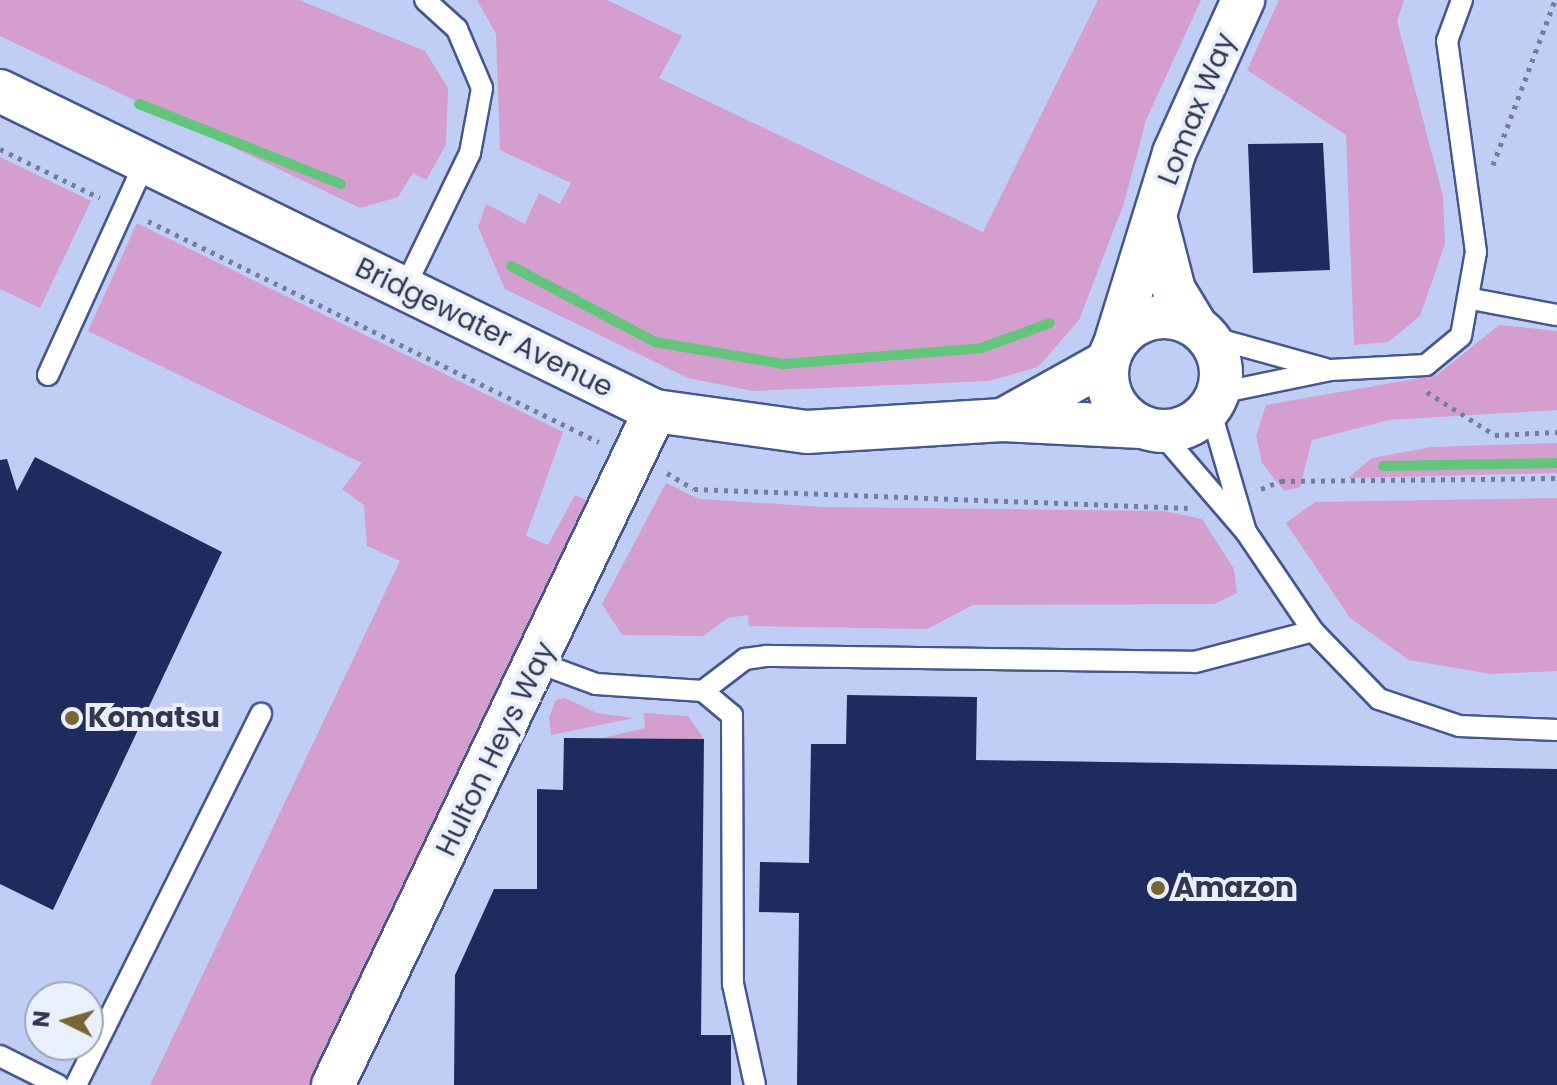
<!DOCTYPE html>
<style>
body{margin:0}
#map{position:relative;width:1557px;height:1085px;overflow:hidden;background:#c0cdf4;font-family:Poppins,sans-serif}
div>[style]{position:absolute}
[style*='--x']{left:calc(var(--x)*1px);top:calc(var(--y)*1px);width:calc(var(--w)*1px);rotate:calc(var(--a)*1deg)}
.green>*{inset:0;background:#d49ece}
.stream>*{height:10px;margin:-5px;padding:0 5px;transform-origin:5px;border-radius:5px;background:#63c57c}
.building>*{inset:0;background:#1e2b5f}
.path>*{height:5px;margin-top:-2.5px;transform-origin:0;background:repeating-linear-gradient(90deg,#737d9d 0 4px,transparent 0 10px)}
.roads{filter:drop-shadow(2px 0 #465790) drop-shadow(-2px 0 #465790) drop-shadow(0 2px #465790) drop-shadow(0 -2px #465790)}
.lane>*{height:20px;margin:-10px;padding:0 10px;transform-origin:10px;border-radius:10px;background:#fff}
.street>*{height:42px;margin:-21px;padding:0 21px;transform-origin:21px;border-radius:21px;background:#fff}
.street>.ring{margin:-21px;padding:0;box-sizing:content-box;background:none;border:42px solid #fff;border-radius:50%}
.dots>*{width:22px;height:22px;translate:-50% -50%;box-sizing:border-box;border:4px solid #eaeffc;border-radius:50%}
span{translate:-50% -50%;white-space:nowrap;text-align:center;line-height:1.15;-webkit-text-stroke:8px #eaeffc;paint-order:stroke}
.street-label{font-size:28px;color:#2f3751}
.poi-label{font-size:28px;color:#2f3751;font-weight:700}
.left{translate:0 -50%;text-align:left}
.north{position:absolute;left:24px;top:981px;width:80px;height:80px;box-sizing:border-box;background:#eaeffc;border:2px solid #9fa5b8;border-radius:50%;rotate:275deg;font-size:22px;font-weight:700;line-height:32px;text-align:center;color:#2f3751}
.north::after{content:'';display:block;margin:auto;width:28px;height:36px;background:#786634;clip-path:polygon(50% 0,100% 100%,50% 72%,0 100%)}
</style>
<div id="map">
<div class="green">
<i style="clip-path:polygon(0 0,299px 0,425px 51px,448px 88px,446px 145px,426px 180px,413px 173px,398px 197px,360px 208px,0 36px)"></i>
<i style="clip-path:polygon(477px 0,607px 0,682px 36px,659px 78px,983px 232px,1098px 0,1201px 0,1146px 120px,1124px 203px,1079px 320px,1038px 367px,989px 381px,753px 391px,688px 378px,505px 289px,478px 227px,486px 204px,525px 224px,539px 193px,560px 204px,571px 183px,500px 150px,496px 34px)"></i>
<i style="clip-path:polygon(1279px 0,1404px 0,1397px 21px,1443px 196px,1445px 244px,1420px 316px,1388px 342px,1354px 345px,1346px 135px,1247px 70px)"></i>
<i style="clip-path:polygon(0 157px,91px 201px,40px 308px,0 289px)"></i>
<i style="clip-path:polygon(137px 223px,563px 432px,526px 536px,548px 545px,575px 495px,595px 504px,310px 1085px,150px 1085px,400px 561px,367px 546px,364px 505px,342px 489px,362px 463px,88px 331px)"></i>
<i style="clip-path:polygon(1499px 325px,1557px 331px,1557px 410px,1389px 420px,1312px 440px,1300px 487px,1284px 491px,1262px 463px,1256px 436px,1266px 405px,1437px 375px)"></i>
<i style="clip-path:polygon(1557px 443px,1557px 473px,1348px 478px,1372px 458px,1432px 447px)"></i>
<i style="clip-path:polygon(666px 483px,699px 499px,823px 507px,1164px 511px,1202px 519px,1234px 569px,1237px 593px,1214px 604px,973px 605px,927px 629px,749px 626px,748px 615px,728px 618px,703px 636px,622px 635px,602px 604px)"></i>
<i style="clip-path:polygon(1557px 498px,1557px 671px,1491px 674px,1409px 660px,1350px 618px,1286px 523px,1315px 502px)"></i>
<i style="clip-path:polygon(565px 698px,597px 713px,634px 718px,551px 735px,549px 717px,556px 700px)"></i>
<i style="clip-path:polygon(644px 713px,688px 716px,704px 739px,603px 738px,645px 728px)"></i>
</div>
<div class="stream">
<i style="--x:139;--y:104;--w:217;--a:21.6"></i>
<i style="--x:511;--y:266;--w:163;--a:27.8"></i>
<i style="--x:655;--y:342;--w:131;--a:9.7"></i>
<i style="--x:784;--y:364;--w:198;--a:-4.6"></i>
<i style="--x:981;--y:348;--w:73;--a:-19.9"></i>
<i style="--x:1383;--y:466;--w:174;--a:-1"></i>
</div>
<div class="building">
<i style="clip-path:polygon(1323px 143px,1330px 270px,1253px 273px,1248px 144px)"></i>
<i style="clip-path:polygon(35px 457px,222px 552px,53px 910px,0 884px,0 460px,7px 459px,17px 491px)"></i>
<i style="clip-path:polygon(847px 695px,977px 697px,976px 760px,1557px 769px,1557px 1085px,797px 1085px,799px 913px,759px 912px,760px 862px,809px 863px,811px 744px,846px 744px)"></i>
<i style="clip-path:polygon(564px 738px,704px 739px,701px 1035px,731px 1035px,731px 1085px,454px 1085px,455px 975px,494px 889px,537px 889px,537px 789px,563px 790px)"></i>
</div>
<div class="path">
<i style="--x:0;--y:149;--w:111;--a:26.1"></i>
<i style="--x:1493;--y:165;--w:176;--a:-69.4"></i>
<i style="--x:148;--y:221;--w:502;--a:26.11"></i>
<i style="--x:1427;--y:392;--w:80;--a:32.3"></i>
<i style="--x:1495;--y:435;--w:62;--a:-2.8"></i>
<i style="--x:667;--y:473;--w:31;--a:31"></i>
<i style="--x:694;--y:489;--w:494;--a:2.2"></i>
<i style="--x:1261;--y:489;--w:22;--a:-22"></i>
<i style="--x:1281;--y:481;--w:276;--a:-0.6"></i>
</div>
<div class="roads">
<div class="lane">
<i style="--x:404;--y:289;--w:151;--a:-64.1"></i>
<i style="--x:470;--y:153;--w:66;--a:-79.5"></i>
<i style="--x:482;--y:88;--w:64;--a:-113"></i>
<i style="--x:457;--y:29;--w:43;--a:-137.8"></i>
<i style="--x:1472;--y:299;--w:86;--a:10.7"></i>
<i style="--x:1207;--y:336;--w:123;--a:15.5"></i>
<i style="--x:48;--y:375;--w:234;--a:-65.5"></i>
<i style="--x:1219;--y:393;--w:113;--a:-11.7"></i>
<i style="--x:1330;--y:370;--w:96;--a:-3"></i>
<i style="--x:1426;--y:365;--w:45;--a:-39.6"></i>
<i style="--x:1461;--y:336;--w:85;--a:-79.9"></i>
<i style="--x:1476;--y:252;--w:213;--a:-97.8"></i>
<i style="--x:1447;--y:41;--w:44;--a:-69.9"></i>
<i style="--x:1210;--y:409;--w:128;--a:73.7"></i>
<i style="--x:1160;--y:432;--w:132;--a:49.3"></i>
<i style="--x:1246;--y:532;--w:120;--a:55.9"></i>
<i style="--x:1313;--y:631;--w:95;--a:45.9"></i>
<i style="--x:1379;--y:699;--w:84;--a:18.6"></i>
<i style="--x:1459;--y:726;--w:98;--a:2.3"></i>
<i style="--x:539;--y:663;--w:61;--a:20.2"></i>
<i style="--x:596;--y:684;--w:107;--a:3.7"></i>
<i style="--x:703;--y:691;--w:38;--a:40"></i>
<i style="--x:732;--y:715;--w:269;--a:89.8"></i>
<i style="--x:733;--y:984;--w:103;--a:77.7"></i>
<i style="--x:703;--y:691;--w:53;--a:-37.3"></i>
<i style="--x:745;--y:659;--w:22;--a:-8"></i>
<i style="--x:767;--y:656;--w:428;--a:0.8"></i>
<i style="--x:1195;--y:662;--w:122;--a:-14.7"></i>
<i style="--x:0;--y:1056;--w:65;--a:26.6"></i>
<i style="--x:76;--y:1085;--w:415;--a:-63.5"></i>
</div>
<div class="street">
<i style="--x:0;--y:91;--w:729;--a:26.04"></i>
<i style="--x:655;--y:411;--w:153;--a:7.9"></i>
<i style="--x:807;--y:432;--w:196;--a:-3.5"></i>
<i style="--x:1003;--y:420;--w:138;--a:2.9"></i>
<i style="--x:1156;--y:220;--w:72;--a:75.6"></i>
<i style="--x:1174;--y:290;--w:42;--a:58.6"></i>
<i class="ring" style="left:1107px;top:317px;width:72px;height:72px"></i>
<i style="--x:1115;--y:344;--w:200;--a:-72.8"></i>
<i style="--x:1174;--y:153;--w:168;--a:-65.7"></i>
<i style="--x:1003;--y:420;--w:119;--a:-29.1"></i>
<i style="--x:333;--y:1085;--w:747;--a:-64.46"></i>
</div>
</div>
<div class="dots">
<i style="left:72px;top:718px;background:#786634"></i>
<i style="left:1158px;top:888px;background:#786634"></i>
</div>
<div class="street-label">
<span style="left:1197px;top:109px;rotate:-68deg">Lomax Way</span>
<span style="left:484px;top:328px;rotate:26deg">Bridgewater Avenue</span>
<span style="left:496px;top:749px;rotate:-64deg">Hulton Heys Way</span>
</div>
<div class="poi-label">
<span class="left" style="left:88px;top:718px">Komatsu</span>
<span class="left" style="left:1174px;top:888px">Amazon</span>
</div>
<div class="north">N</div>
</div>
